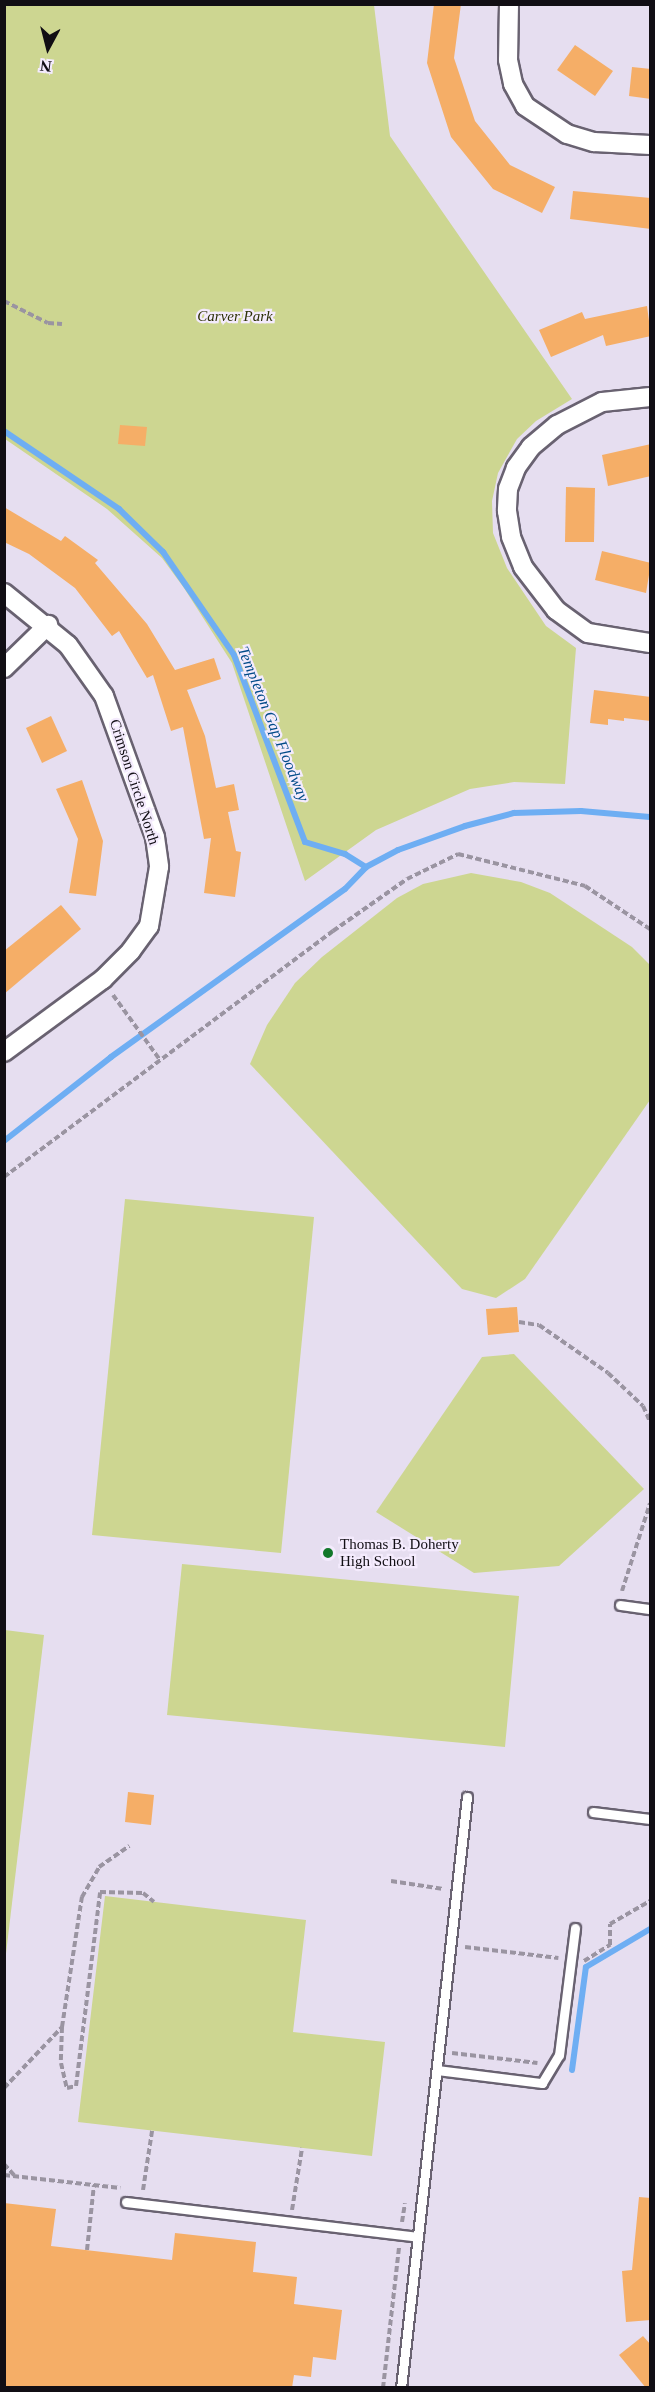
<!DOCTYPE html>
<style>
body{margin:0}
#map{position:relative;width:655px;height:2392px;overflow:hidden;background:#e6def0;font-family:"Times New Roman",serif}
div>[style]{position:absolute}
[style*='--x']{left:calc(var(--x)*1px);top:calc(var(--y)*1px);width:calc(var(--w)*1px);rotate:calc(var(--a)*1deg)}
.green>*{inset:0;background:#cdd691}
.stream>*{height:6px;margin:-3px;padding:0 3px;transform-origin:3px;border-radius:3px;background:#6eaef3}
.building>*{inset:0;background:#f5ae67}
.path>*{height:4px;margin-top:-2px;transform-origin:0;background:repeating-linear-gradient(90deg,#9a94a1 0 6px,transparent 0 9px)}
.roads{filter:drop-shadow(2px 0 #696271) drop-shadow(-2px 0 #696271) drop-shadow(0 2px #696271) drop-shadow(0 -2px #696271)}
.lane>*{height:9px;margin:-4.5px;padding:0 4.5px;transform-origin:4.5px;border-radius:4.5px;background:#fff}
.street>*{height:18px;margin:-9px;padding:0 9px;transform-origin:9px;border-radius:9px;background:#fff}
.dots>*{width:16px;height:16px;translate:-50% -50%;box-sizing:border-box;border:3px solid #f4ebfd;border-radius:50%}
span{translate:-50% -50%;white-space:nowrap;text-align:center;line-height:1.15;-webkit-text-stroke:4.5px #f4ebfd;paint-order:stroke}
.park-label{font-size:15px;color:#2b2f05;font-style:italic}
.street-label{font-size:15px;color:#110e14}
.poi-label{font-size:15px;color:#110e14}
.left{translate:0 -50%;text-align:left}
.water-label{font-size:16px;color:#004a88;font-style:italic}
.frame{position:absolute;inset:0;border:6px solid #110e14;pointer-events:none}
.north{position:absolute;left:18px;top:18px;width:60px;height:60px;-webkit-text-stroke:4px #f4ebfd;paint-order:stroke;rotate:187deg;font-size:16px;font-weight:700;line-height:24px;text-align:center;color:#110e14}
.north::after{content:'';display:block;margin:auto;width:21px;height:27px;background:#110e14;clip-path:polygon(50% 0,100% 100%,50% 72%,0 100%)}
</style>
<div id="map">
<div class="green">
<i style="clip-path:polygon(4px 5px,374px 5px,390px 136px,572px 399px,536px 421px,517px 439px,498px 473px,492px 501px,493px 533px,507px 568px,546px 626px,576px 648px,565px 784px,514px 782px,470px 789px,376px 830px,305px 881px,232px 663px,184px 588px,162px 558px,107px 509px,5px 439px)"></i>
<i style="clip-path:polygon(471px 873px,521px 882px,550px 893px,632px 947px,650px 965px,650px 1100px,525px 1279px,496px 1298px,462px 1289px,250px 1064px,267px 1025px,295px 983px,322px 957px,397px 898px,423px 884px)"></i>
<i style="clip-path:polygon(125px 1199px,314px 1217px,281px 1553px,92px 1535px)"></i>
<i style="clip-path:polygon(514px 1354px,644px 1489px,559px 1566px,474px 1573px,376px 1512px,482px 1357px)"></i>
<i style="clip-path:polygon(182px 1564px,519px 1596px,505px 1747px,167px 1715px)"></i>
<i style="clip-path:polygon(5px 1630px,44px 1635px,5px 1962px,4px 1630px)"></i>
<i style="clip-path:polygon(105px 1896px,306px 1920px,293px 2032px,385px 2042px,372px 2156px,78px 2122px)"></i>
</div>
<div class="stream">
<i style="--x:4;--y:431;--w:139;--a:34.1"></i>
<i style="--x:119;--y:509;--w:62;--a:44.3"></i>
<i style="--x:163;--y:552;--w:125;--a:55.4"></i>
<i style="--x:234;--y:655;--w:200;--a:69.2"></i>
<i style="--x:305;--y:842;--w:42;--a:16.7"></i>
<i style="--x:345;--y:854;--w:25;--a:32"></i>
<i style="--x:4;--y:1141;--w:136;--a:-38.1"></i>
<i style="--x:111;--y:1057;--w:288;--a:-35.7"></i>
<i style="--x:345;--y:889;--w:30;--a:-46"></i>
<i style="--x:366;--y:867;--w:36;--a:-28"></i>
<i style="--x:398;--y:850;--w:71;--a:-19.7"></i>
<i style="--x:465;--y:826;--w:51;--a:-14.9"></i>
<i style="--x:514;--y:813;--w:67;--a:-1.7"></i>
<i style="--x:581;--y:811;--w:69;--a:5"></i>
<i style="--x:572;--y:2070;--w:104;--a:-82.3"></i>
<i style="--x:586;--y:1967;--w:74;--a:-30.7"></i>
</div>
<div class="building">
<i style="clip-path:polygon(434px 4px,461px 4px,454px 58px,475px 121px,510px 165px,555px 187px,542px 213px,493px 189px,451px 137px,427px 63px)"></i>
<i style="clip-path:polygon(575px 45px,613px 71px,595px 96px,557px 70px)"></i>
<i style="clip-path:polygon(632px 67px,651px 69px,651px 99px,629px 96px)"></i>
<i style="clip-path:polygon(573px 191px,651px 198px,651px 229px,570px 219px)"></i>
<i style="clip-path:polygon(647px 306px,651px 336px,606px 346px,603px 335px,551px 357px,539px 330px,582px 312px,585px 319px)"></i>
<i style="clip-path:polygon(120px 425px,147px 427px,145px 446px,118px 444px)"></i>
<i style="clip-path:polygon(651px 444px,651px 476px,608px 486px,602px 455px)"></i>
<i style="clip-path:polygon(566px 487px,595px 488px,594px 542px,565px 542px)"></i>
<i style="clip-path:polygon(4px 507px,61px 541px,65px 536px,98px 560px,95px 563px,147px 624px,175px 670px,214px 658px,221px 679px,187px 690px,205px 736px,216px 788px,234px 784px,239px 810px,228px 812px,236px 851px,241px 852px,235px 897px,204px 893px,211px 838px,204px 839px,183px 727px,171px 731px,153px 675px,147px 678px,119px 631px,112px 636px,75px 588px,29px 554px,4px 542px)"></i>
<i style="clip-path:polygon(602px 551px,651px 563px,646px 593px,595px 580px)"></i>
<i style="clip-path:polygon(594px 690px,651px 697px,651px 721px,624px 718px,624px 721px,608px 719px,608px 725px,590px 723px)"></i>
<i style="clip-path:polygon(51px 716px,67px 751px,42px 763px,26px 728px)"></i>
<i style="clip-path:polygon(82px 780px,103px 841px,96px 896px,69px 893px,78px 839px,56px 789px)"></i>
<i style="clip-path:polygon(61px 905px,81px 929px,4px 994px,4px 951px)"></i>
<i style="clip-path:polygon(517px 1307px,519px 1332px,488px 1335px,486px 1309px)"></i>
<i style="clip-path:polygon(128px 1792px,154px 1795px,151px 1825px,125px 1822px)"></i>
<i style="clip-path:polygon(639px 2197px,651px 2198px,651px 2320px,626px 2322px,622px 2271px,632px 2270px)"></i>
<i style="clip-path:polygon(4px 2203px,56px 2209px,51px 2246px,172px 2260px,175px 2233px,256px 2242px,253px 2272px,297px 2277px,294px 2304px,342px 2310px,336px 2360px,313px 2357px,311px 2377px,294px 2375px,292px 2388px,4px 2388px)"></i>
<i style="clip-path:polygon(643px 2336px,651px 2345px,651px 2388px,646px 2388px,619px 2355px)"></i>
</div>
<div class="path">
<i style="--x:4;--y:301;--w:49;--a:26.6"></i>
<i style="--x:48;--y:323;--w:14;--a:4"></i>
<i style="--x:113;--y:995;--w:80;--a:54.1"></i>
<i style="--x:4;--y:1177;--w:411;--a:-36.8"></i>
<i style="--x:333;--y:931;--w:90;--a:-35.1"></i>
<i style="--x:407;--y:879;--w:57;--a:-26.1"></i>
<i style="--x:458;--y:854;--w:131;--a:14.1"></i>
<i style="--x:585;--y:886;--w:78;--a:33.5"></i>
<i style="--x:519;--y:1322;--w:20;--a:9"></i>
<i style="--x:539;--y:1325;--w:84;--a:34.8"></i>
<i style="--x:608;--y:1373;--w:48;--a:43.3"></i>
<i style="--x:643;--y:1406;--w:17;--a:66"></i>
<i style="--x:622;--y:1591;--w:92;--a:-72.3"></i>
<i style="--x:391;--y:1881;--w:53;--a:8.7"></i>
<i style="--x:465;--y:1947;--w:94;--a:6.7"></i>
<i style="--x:584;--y:1961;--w:31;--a:-32"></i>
<i style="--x:610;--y:1945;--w:21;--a:-90"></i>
<i style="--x:610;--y:1924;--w:46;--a:-29.9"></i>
<i style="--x:62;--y:2027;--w:36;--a:92"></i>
<i style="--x:61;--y:2063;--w:26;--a:77"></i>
<i style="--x:67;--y:2088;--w:9;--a:-13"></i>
<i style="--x:76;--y:2086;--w:195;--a:-82.9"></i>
<i style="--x:100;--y:1892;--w:43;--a:1.3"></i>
<i style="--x:143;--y:1893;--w:14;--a:39"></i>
<i style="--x:452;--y:2053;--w:86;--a:6.7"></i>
<i style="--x:4;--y:2088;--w:84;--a:-46.4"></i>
<i style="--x:62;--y:2027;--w:132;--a:-81.3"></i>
<i style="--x:82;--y:1897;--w:34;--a:-60"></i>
<i style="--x:99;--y:1867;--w:37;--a:-35"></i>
<i style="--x:4;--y:2164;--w:15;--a:48"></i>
<i style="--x:4;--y:2175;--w:117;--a:6.4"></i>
<i style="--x:143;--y:2190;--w:60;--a:-81.3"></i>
<i style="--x:292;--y:2210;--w:63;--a:-80.8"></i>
<i style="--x:402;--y:2222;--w:19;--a:-81"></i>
<i style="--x:87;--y:2250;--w:65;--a:-83.9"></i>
<i style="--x:383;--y:2388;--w:142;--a:-83.5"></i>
</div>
<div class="roads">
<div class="lane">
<i style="--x:620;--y:1605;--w:30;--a:8"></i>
<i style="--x:593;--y:1812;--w:57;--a:7"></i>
<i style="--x:437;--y:2070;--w:106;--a:7.1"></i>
<i style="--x:542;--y:2083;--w:33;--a:-59"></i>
<i style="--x:559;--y:2055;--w:128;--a:-82.8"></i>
<i style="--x:126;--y:2202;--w:294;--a:6.8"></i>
<i style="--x:401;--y:2388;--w:595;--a:-83.63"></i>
</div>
<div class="street">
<i style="--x:509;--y:4;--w:56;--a:91"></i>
<i style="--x:508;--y:60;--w:25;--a:78"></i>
<i style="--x:513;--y:84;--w:25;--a:61"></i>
<i style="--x:525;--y:106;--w:50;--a:33.7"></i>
<i style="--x:567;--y:134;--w:28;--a:17"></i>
<i style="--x:594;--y:142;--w:56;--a:3.1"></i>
<i style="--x:650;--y:397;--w:48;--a:174.1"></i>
<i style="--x:602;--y:402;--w:51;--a:152.9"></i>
<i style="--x:557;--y:425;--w:34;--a:140"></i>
<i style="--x:531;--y:447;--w:26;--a:126"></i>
<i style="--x:516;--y:468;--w:22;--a:111"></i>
<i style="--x:508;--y:489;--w:22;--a:93"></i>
<i style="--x:507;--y:511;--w:26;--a:81"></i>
<i style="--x:511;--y:537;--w:32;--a:68"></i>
<i style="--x:523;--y:567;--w:54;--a:52.5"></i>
<i style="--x:556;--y:610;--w:39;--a:36"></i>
<i style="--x:588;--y:633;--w:63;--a:9.2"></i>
<i style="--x:4;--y:593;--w:82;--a:39.1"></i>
<i style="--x:68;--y:645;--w:62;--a:54.8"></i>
<i style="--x:104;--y:696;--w:150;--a:70.1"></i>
<i style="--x:155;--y:837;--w:30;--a:82"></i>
<i style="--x:159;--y:867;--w:60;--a:99.6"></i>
<i style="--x:149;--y:926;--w:31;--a:126"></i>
<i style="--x:131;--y:951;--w:40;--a:135"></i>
<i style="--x:103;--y:979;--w:123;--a:143.6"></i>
<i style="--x:4;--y:668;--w:62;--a:-44.3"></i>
</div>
</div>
<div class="dots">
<i style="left:328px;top:1553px;background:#13782b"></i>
</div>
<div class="park-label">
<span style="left:235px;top:317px">Carver Park</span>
</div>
<div class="street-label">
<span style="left:134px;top:782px;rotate:72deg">Crimson Circle North</span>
</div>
<div class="poi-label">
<span class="left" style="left:340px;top:1553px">Thomas B. Doherty<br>High School</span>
</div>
<div class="water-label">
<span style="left:273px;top:724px;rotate:68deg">Templeton Gap Floodway</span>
</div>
<div class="frame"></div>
<div class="north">N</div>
</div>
